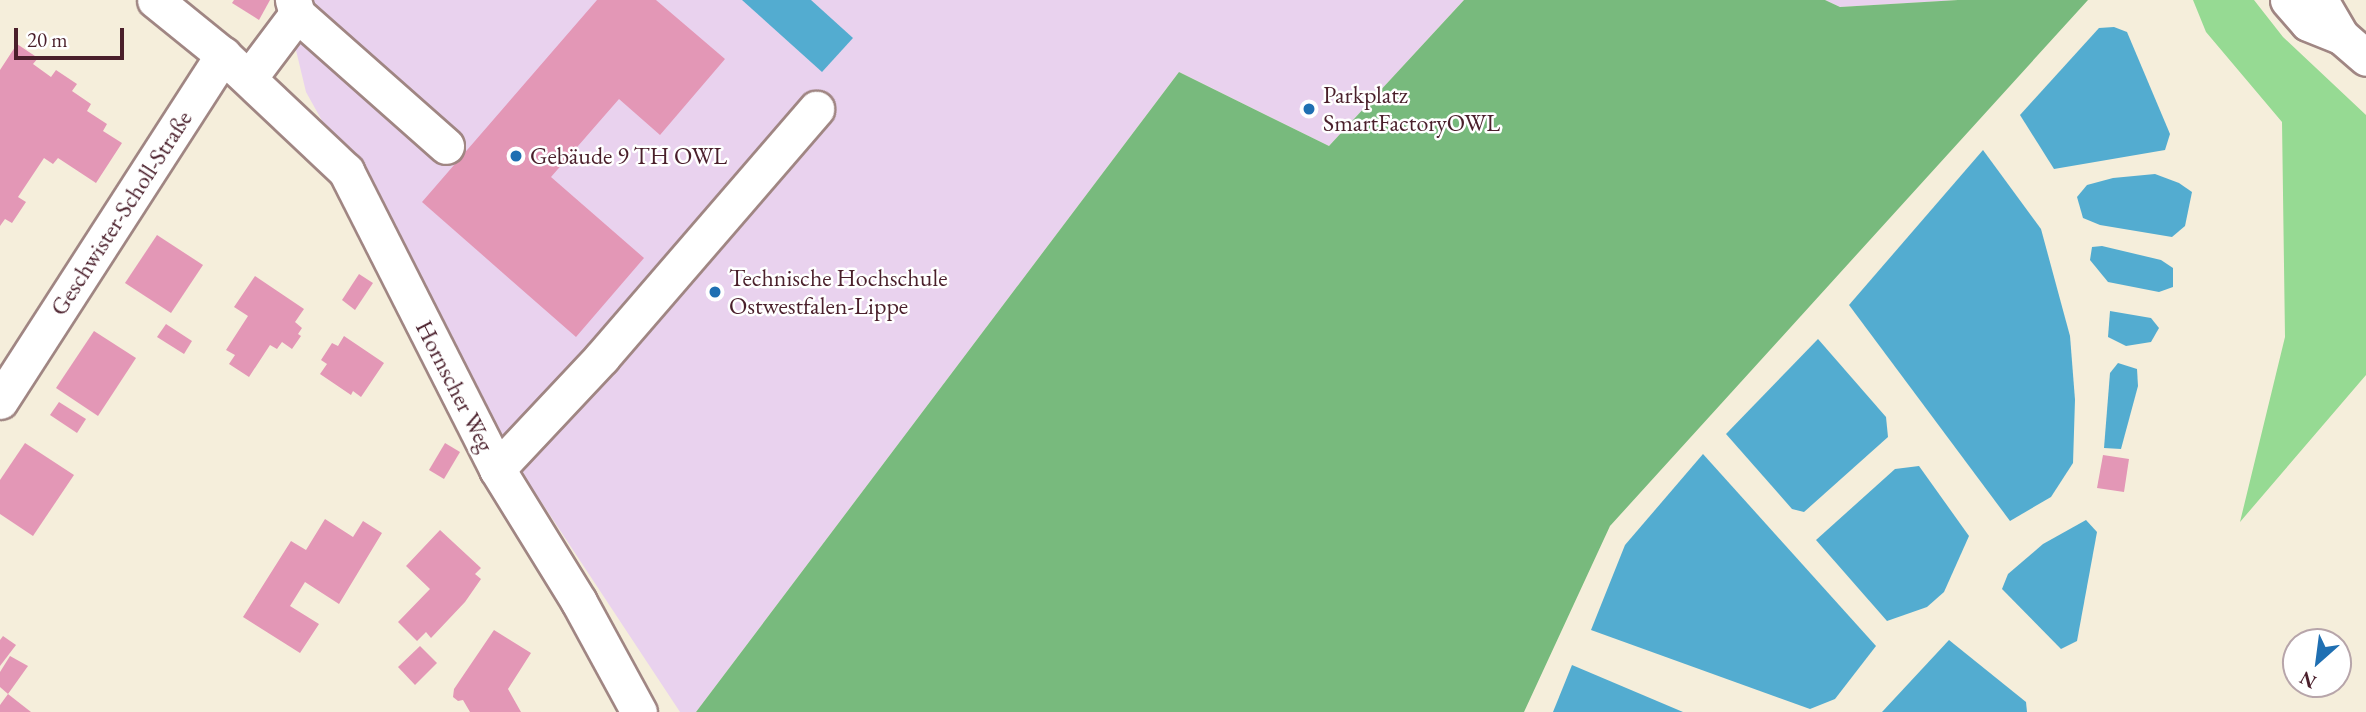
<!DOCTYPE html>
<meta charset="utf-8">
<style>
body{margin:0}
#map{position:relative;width:2366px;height:712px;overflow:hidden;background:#f5eedb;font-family:"EB Garamond",serif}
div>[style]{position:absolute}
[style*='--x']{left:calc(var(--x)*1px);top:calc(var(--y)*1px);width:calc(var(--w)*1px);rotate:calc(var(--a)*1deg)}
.built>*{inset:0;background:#e9d2ee}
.green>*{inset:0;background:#96da93}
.forest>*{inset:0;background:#78ba7d}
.water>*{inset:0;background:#53acd0}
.building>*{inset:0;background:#e397b6}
.roads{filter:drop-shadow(2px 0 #a08683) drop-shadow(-2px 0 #a08683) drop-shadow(0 2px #a08683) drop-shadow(0 -2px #a08683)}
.minor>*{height:35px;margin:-17.5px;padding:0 17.5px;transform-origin:17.5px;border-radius:17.5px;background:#fff}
.dots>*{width:19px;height:19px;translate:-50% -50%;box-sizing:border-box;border:4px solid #fff;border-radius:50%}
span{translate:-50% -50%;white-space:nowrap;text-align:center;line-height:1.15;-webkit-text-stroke:5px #fff;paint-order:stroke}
.poi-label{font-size:24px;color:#4a1f2b}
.left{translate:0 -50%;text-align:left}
.street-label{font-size:24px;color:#4a1f2b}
.north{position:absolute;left:2282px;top:628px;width:70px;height:70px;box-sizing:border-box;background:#fff;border:2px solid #b7a5aa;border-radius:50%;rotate:208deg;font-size:19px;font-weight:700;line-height:28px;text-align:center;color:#4a1f2b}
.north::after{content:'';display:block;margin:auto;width:24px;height:32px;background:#1f6fb2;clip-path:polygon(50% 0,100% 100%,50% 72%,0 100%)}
.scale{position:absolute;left:14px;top:28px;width:110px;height:32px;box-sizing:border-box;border:4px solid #4a1f2b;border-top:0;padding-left:9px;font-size:21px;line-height:24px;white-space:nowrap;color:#4a1f2b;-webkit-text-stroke:5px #fff;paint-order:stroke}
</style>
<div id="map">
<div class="built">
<i style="clip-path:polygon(284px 0,1464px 0,1329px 146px,1179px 72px,696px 712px,680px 712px,499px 438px,306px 92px)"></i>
<i style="clip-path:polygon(1825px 0,1958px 0,1840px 7px)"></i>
</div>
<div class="green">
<i style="clip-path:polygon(2193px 0,2254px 0,2283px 37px,2366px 115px,2366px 375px,2240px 522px,2285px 337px,2282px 122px,2206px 32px)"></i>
</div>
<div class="forest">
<i style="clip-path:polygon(1464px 0,1825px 0,1840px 7px,1958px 0,2088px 0,1610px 526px,1524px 712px,696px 712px,1179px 72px,1329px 146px)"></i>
</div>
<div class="water">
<i style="clip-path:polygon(742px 0,811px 0,853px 38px,822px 72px)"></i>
<i style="clip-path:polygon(2114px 27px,2127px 32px,2170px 134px,2165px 150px,2054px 169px,2020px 115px,2099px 28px)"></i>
<i style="clip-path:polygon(1983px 150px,2041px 229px,2070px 336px,2075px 400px,2073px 463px,2051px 497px,2010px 521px,1849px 305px)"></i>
<i style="clip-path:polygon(2155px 174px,2179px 183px,2192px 192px,2185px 226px,2172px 237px,2100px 225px,2083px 218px,2077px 197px,2087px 185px,2113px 178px)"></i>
<i style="clip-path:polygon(2102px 246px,2161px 260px,2173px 268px,2173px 287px,2159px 292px,2108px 282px,2090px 260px,2092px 247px)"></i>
<i style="clip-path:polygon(2110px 311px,2151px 318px,2159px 328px,2151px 342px,2126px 346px,2108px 337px)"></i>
<i style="clip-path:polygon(1818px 339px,1886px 417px,1888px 437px,1804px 512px,1792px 509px,1726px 434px)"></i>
<i style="clip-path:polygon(2118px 363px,2137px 369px,2138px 386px,2121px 449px,2104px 448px,2110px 373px)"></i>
<i style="clip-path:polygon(1703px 454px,1876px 646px,1835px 699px,1810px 709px,1591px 630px,1625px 545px)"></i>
<i style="clip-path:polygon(1919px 466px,1969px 536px,1944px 592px,1927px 607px,1887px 621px,1816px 540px,1895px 469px)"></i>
<i style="clip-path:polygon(2086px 520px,2097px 532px,2077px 641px,2061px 649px,2002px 589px,2008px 574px,2043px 544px)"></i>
<i style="clip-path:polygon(1949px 640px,2026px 702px,2027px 712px,1882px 712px)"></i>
<i style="clip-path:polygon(1572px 665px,1683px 712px,1553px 712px)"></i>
</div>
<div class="building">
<i style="clip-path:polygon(234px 0,270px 0,259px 20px,232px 3px)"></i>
<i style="clip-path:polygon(597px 0,656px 0,725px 59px,660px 135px,619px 99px,551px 177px,644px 258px,576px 337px,422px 202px)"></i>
<i style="clip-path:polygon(17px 44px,38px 58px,33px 64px,51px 77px,56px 70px,77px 84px,72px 91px,91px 104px,87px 111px,107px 124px,103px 131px,122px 143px,96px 183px,58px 158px,53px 164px,44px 158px,18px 197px,26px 202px,12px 223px,5px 219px,0 226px,0 70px)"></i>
<i style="clip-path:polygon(157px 235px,203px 265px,171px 313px,125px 283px)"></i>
<i style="clip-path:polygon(359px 274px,373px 283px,355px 310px,342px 300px)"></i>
<i style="clip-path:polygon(255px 276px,304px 309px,295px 322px,302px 328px,298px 334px,301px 336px,292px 349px,282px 342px,277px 349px,270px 345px,249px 377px,229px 364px,235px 355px,226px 350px,248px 316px,234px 307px)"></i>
<i style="clip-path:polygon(166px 324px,192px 341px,184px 354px,157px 337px)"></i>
<i style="clip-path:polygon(94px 331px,136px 358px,98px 416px,56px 388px)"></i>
<i style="clip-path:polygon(344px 336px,384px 363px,361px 397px,353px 391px,351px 395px,320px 374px,327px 364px,321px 360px,332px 343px,338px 346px)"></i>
<i style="clip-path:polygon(59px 402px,86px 419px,77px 433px,50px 415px)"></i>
<i style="clip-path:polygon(25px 443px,74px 475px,33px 536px,0 514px,0 480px)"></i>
<i style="clip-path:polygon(445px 443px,460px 452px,444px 479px,429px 470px)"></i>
<i style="clip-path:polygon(2103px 455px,2129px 459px,2124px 492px,2097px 488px)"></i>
<i style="clip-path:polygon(325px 519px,353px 537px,363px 521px,382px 533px,339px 604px,305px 582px,290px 606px,319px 624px,300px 653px,243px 617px,291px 541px,306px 550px)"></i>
<i style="clip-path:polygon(440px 530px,481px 568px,475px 574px,481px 579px,465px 602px,431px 638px,426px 632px,417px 641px,398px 622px,430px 589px,406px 566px)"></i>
<i style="clip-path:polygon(494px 630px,531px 653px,508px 689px,521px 712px,470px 712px,463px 700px,458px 701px,453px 697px,454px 689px)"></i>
<i style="clip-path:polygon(3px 636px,16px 645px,0 666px,0 640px)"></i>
<i style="clip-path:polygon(420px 646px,437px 663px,415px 685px,398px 667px)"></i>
<i style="clip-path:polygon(10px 656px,28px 666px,8px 694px,0 687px,0 672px)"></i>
<i style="clip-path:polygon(8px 694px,31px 712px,0 712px,0 705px)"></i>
</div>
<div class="roads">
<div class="minor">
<i style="--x:155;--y:0;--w:87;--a:39"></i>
<i style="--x:2288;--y:0;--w:30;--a:49"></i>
<i style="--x:2308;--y:23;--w:35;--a:22"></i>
<i style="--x:2320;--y:0;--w:42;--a:59.7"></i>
<i style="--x:2341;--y:36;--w:33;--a:41"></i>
<i style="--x:297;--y:14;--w:199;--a:41.5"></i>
<i style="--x:249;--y:78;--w:80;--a:-53.1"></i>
<i style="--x:297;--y:14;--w:15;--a:-106"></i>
<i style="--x:0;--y:401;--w:412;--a:-57.2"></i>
<i style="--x:223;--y:55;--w:169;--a:43.3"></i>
<i style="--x:346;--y:171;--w:334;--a:63.1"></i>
<i style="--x:497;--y:469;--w:156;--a:58.3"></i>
<i style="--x:579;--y:602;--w:125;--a:61.4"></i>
<i style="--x:497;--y:469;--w:154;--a:-46.8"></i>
<i style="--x:602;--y:357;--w:328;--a:-49.2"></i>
</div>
</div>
<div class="dots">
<i style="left:1309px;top:109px;background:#1f6fb2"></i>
<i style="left:516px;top:156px;background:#1f6fb2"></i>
<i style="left:715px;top:292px;background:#1f6fb2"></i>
</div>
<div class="poi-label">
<span class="left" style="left:1323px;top:109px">Parkplatz<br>SmartFactoryOWL</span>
<span class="left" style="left:530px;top:156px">Gebäude 9 TH OWL</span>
<span class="left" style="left:729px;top:292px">Technische Hochschule<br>Ostwestfalen-Lippe</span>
</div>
<div class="street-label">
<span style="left:121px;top:213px;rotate:-57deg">Geschwister-Scholl-Straße</span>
<span style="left:455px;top:386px;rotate:63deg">Hornscher Weg</span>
</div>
<div class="north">N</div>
<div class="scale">20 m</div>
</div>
